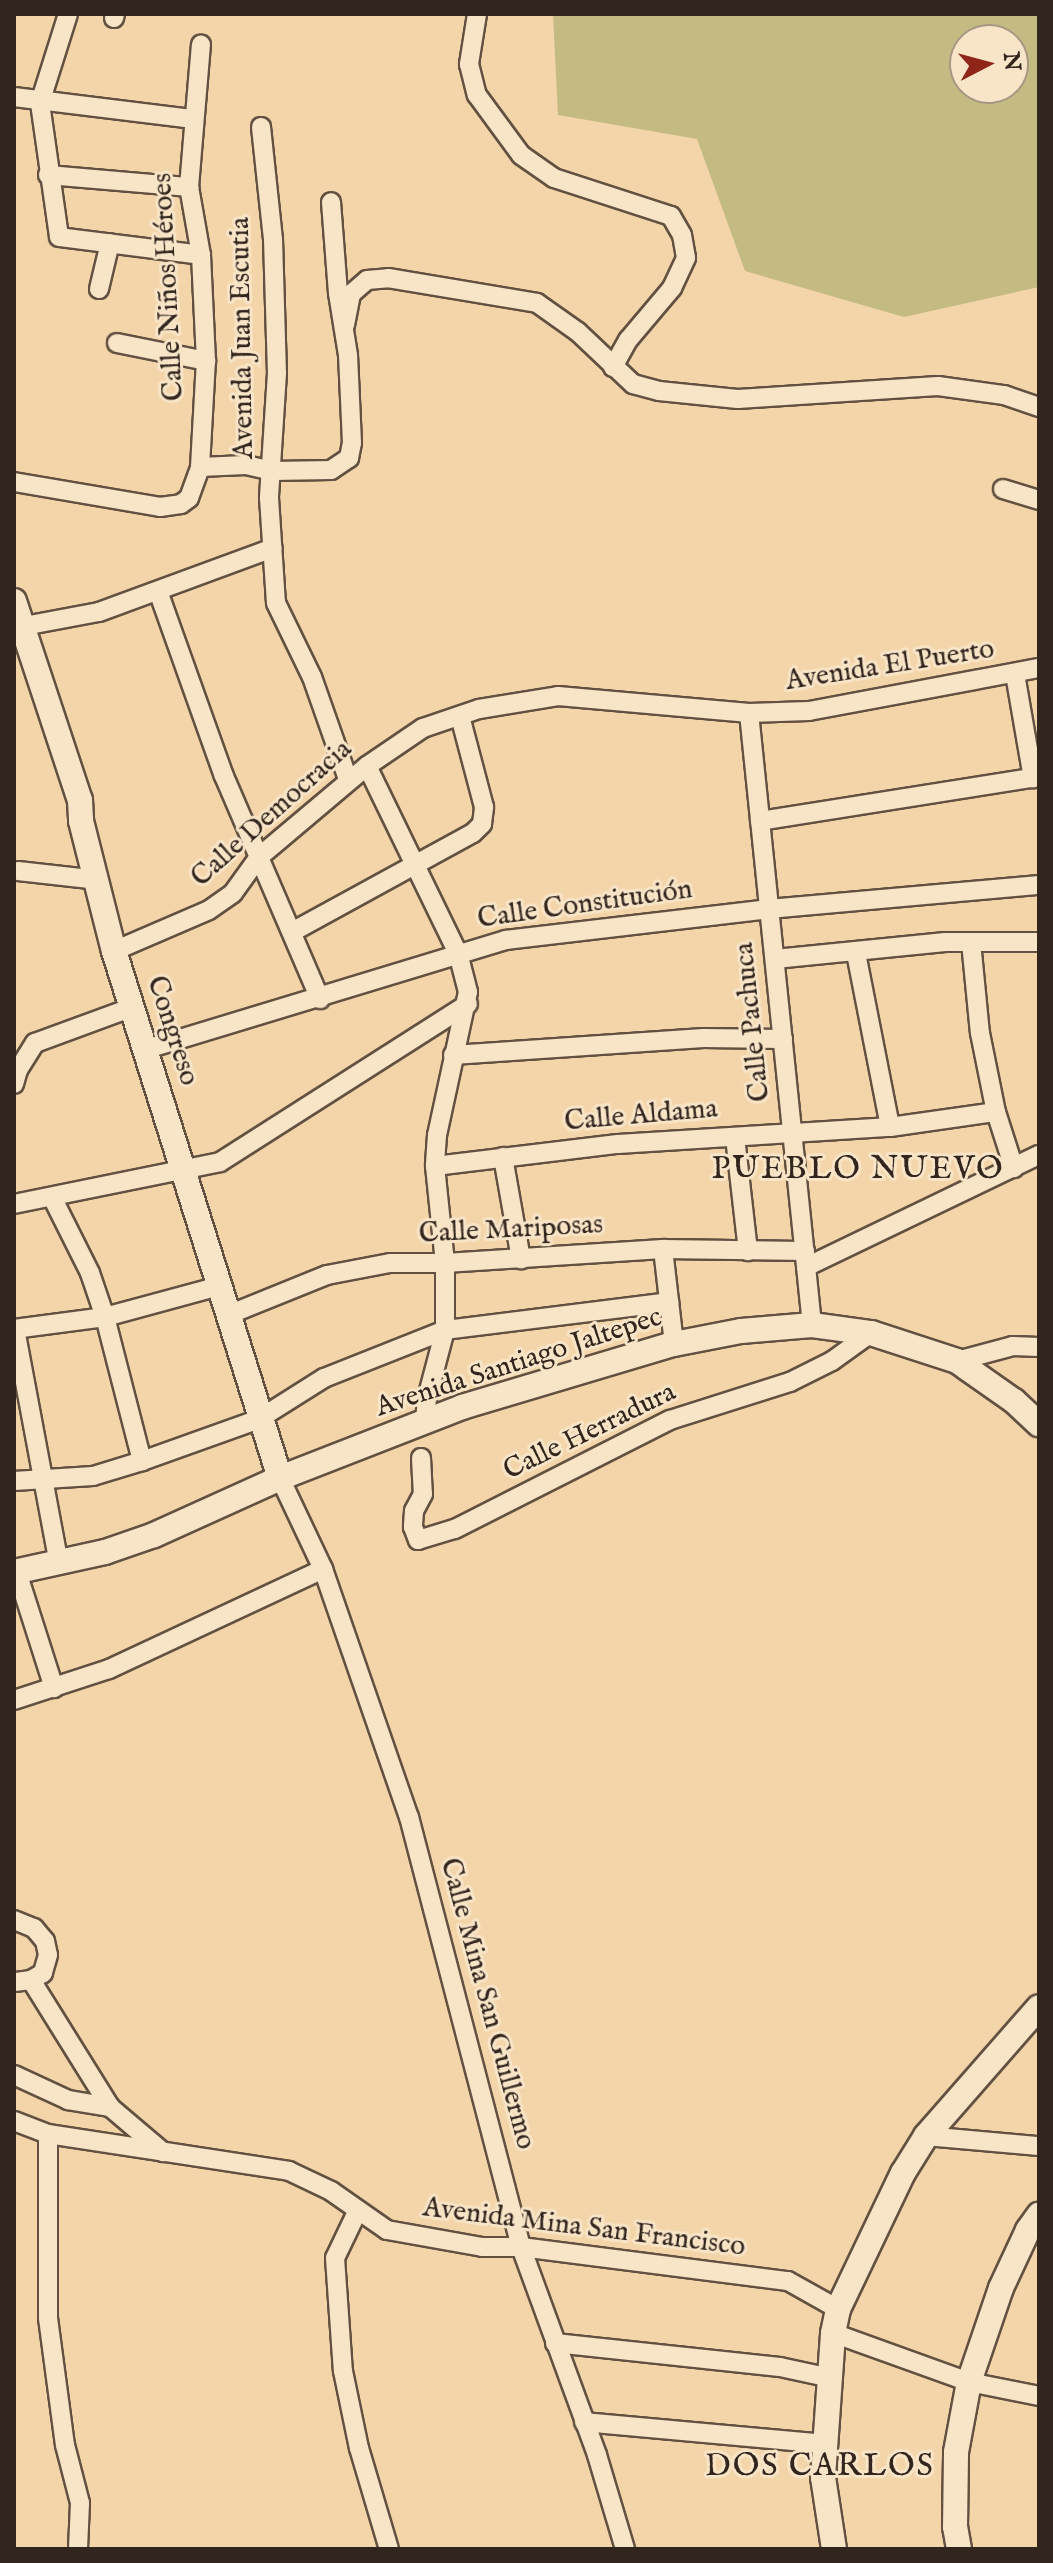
<!DOCTYPE html>
<meta charset="utf-8">
<style>
body{margin:0}
#map{position:relative;width:1053px;height:2563px;overflow:hidden;background:#f4d5a9;font-family:"IM FELL English",serif}
div>[style]{position:absolute}
[style*='--x']{left:calc(var(--x)*1px);top:calc(var(--y)*1px);width:calc(var(--w)*1px);rotate:calc(var(--a)*1deg)}
.green>*{inset:0;background:#c4bb82}
.roads{filter:drop-shadow(2px 0 #625141) drop-shadow(-2px 0 #625141) drop-shadow(0 2px #625141) drop-shadow(0 -2px #625141)}
.minor>*{height:18px;margin:-9px;padding:0 9px;transform-origin:9px;border-radius:9px;background:#f8e4c7}
.tertiary>*{height:24px;margin:-12px;padding:0 12px;transform-origin:12px;border-radius:12px;background:#f8e4c7}
span{translate:-50% -50%;white-space:nowrap;text-align:center;line-height:1.15;-webkit-text-stroke:6px #f8e4c7;paint-order:stroke}
.street-label{font-size:28px;color:#31251e}
.quarter-label{font-size:32px;color:#31251e;letter-spacing:2px}
.frame{position:absolute;inset:0;border:16px solid #31251e;pointer-events:none}
.north{position:absolute;left:949px;top:24px;width:80px;height:80px;box-sizing:border-box;background:#f8e4c7;border:2px solid #a89883;border-radius:50%;rotate:84deg;font-size:22px;font-weight:700;line-height:32px;text-align:center;color:#31251e}
.north::after{content:'';display:block;margin:auto;width:28px;height:36px;background:#8f2418;clip-path:polygon(50% 0,100% 100%,50% 72%,0 100%)}
</style>
<div id="map">
<div class="green">
<i style="clip-path:polygon(evenodd,553px 14px,1039px 14px,1039px 287px,904px 317px,745px 271px,697px 139px,558px 115px,553px 14px,965px 40px,1013px 40px,1013px 88px,965px 88px,965px 40px)"></i>
</div>
<div class="roads">
<div class="minor">
<i style="--x:68;--y:14;--w:93;--a:107.5"></i>
<i style="--x:40;--y:103;--w:135;--a:81.9"></i>
<i style="--x:59;--y:237;--w:143;--a:7.2"></i>
<i style="--x:477;--y:14;--w:51;--a:99.1"></i>
<i style="--x:469;--y:64;--w:32;--a:76"></i>
<i style="--x:477;--y:95;--w:74;--a:53.7"></i>
<i style="--x:521;--y:155;--w:40;--a:34.9"></i>
<i style="--x:554;--y:178;--w:123;--a:18"></i>
<i style="--x:671;--y:216;--w:22;--a:60"></i>
<i style="--x:682;--y:235;--w:23;--a:80"></i>
<i style="--x:686;--y:258;--w:33;--a:115"></i>
<i style="--x:672;--y:288;--w:68;--a:130.2"></i>
<i style="--x:628;--y:340;--w:31;--a:119"></i>
<i style="--x:114;--y:18;--w:4;--a:-76"></i>
<i style="--x:14;--y:97;--w:181;--a:7"></i>
<i style="--x:261;--y:127;--w:113;--a:83.9"></i>
<i style="--x:273;--y:239;--w:134;--a:88.3"></i>
<i style="--x:277;--y:373;--w:125;--a:93.7"></i>
<i style="--x:269;--y:498;--w:105;--a:86.2"></i>
<i style="--x:276;--y:603;--w:82;--a:64.1"></i>
<i style="--x:312;--y:677;--w:108;--a:70.6"></i>
<i style="--x:48;--y:175;--w:142;--a:4.9"></i>
<i style="--x:99;--y:289;--w:47;--a:-76.6"></i>
<i style="--x:345;--y:325;--w:32;--a:-79"></i>
<i style="--x:351;--y:294;--w:21;--a:-41"></i>
<i style="--x:367;--y:280;--w:21;--a:-5"></i>
<i style="--x:388;--y:278;--w:151;--a:9.5"></i>
<i style="--x:537;--y:303;--w:50;--a:35.3"></i>
<i style="--x:578;--y:332;--w:76;--a:43.4"></i>
<i style="--x:633;--y:384;--w:27;--a:15"></i>
<i style="--x:659;--y:391;--w:79;--a:5.8"></i>
<i style="--x:738;--y:399;--w:200;--a:-3.7"></i>
<i style="--x:938;--y:386;--w:67;--a:7.8"></i>
<i style="--x:1004;--y:395;--w:37;--a:19"></i>
<i style="--x:117;--y:343;--w:91;--a:11.4"></i>
<i style="--x:200;--y:467;--w:46;--a:-2.5"></i>
<i style="--x:246;--y:465;--w:27;--a:13"></i>
<i style="--x:272;--y:471;--w:59;--a:-1"></i>
<i style="--x:331;--y:470;--w:22;--a:-34"></i>
<i style="--x:349;--y:458;--w:15;--a:-79"></i>
<i style="--x:352;--y:443;--w:88;--a:-92.6"></i>
<i style="--x:348;--y:355;--w:63;--a:-99.2"></i>
<i style="--x:338;--y:293;--w:91;--a:-94.4"></i>
<i style="--x:14;--y:482;--w:148;--a:9.7"></i>
<i style="--x:160;--y:507;--w:21;--a:-8"></i>
<i style="--x:181;--y:504;--w:10;--a:-37"></i>
<i style="--x:189;--y:498;--w:33;--a:-70"></i>
<i style="--x:200;--y:467;--w:106;--a:-86.8"></i>
<i style="--x:206;--y:361;--w:106;--a:-92.7"></i>
<i style="--x:201;--y:255;--w:69;--a:-100"></i>
<i style="--x:189;--y:187;--w:143;--a:-85.2"></i>
<i style="--x:1003;--y:489;--w:38;--a:17"></i>
<i style="--x:158;--y:591;--w:196;--a:70.4"></i>
<i style="--x:224;--y:776;--w:243;--a:66.7"></i>
<i style="--x:24;--y:626;--w:76;--a:-10.6"></i>
<i style="--x:99;--y:612;--w:185;--a:-20.2"></i>
<i style="--x:1015;--y:674;--w:106;--a:80.2"></i>
<i style="--x:749;--y:713;--w:615;--a:84.12"></i>
<i style="--x:367;--y:766;--w:208;--a:64.1"></i>
<i style="--x:458;--y:953;--w:40;--a:75.6"></i>
<i style="--x:468;--y:992;--w:146;--a:102.2"></i>
<i style="--x:437;--y:1135;--w:31;--a:94"></i>
<i style="--x:435;--y:1166;--w:98;--a:84.1"></i>
<i style="--x:445;--y:1263;--w:67;--a:90"></i>
<i style="--x:445;--y:1330;--w:70;--a:104.8"></i>
<i style="--x:427;--y:1398;--w:21;--a:95"></i>
<i style="--x:760;--y:821;--w:282;--a:-9"></i>
<i style="--x:18;--y:871;--w:81;--a:6.4"></i>
<i style="--x:292;--y:932;--w:206;--a:-28.7"></i>
<i style="--x:473;--y:833;--w:13;--a:-45"></i>
<i style="--x:482;--y:824;--w:17;--a:-83"></i>
<i style="--x:484;--y:807;--w:94;--a:-104.8"></i>
<i style="--x:971;--y:942;--w:91;--a:84.4"></i>
<i style="--x:980;--y:1033;--w:81;--a:78.6"></i>
<i style="--x:996;--y:1112;--w:59;--a:72.2"></i>
<i style="--x:114;--y:951;--w:103;--a:-23.3"></i>
<i style="--x:209;--y:910;--w:29;--a:-35"></i>
<i style="--x:233;--y:893;--w:44;--a:-54.2"></i>
<i style="--x:259;--y:857;--w:141;--a:-40.1"></i>
<i style="--x:367;--y:766;--w:68;--a:-34.2"></i>
<i style="--x:423;--y:728;--w:59;--a:-18.7"></i>
<i style="--x:479;--y:709;--w:80;--a:-9.3"></i>
<i style="--x:558;--y:696;--w:192;--a:5.1"></i>
<i style="--x:749;--y:713;--w:60;--a:-1.9"></i>
<i style="--x:809;--y:711;--w:234;--a:-10.6"></i>
<i style="--x:856;--y:953;--w:177;--a:78.9"></i>
<i style="--x:775;--y:959;--w:171;--a:-5.7"></i>
<i style="--x:945;--y:942;--w:94;--a:0"></i>
<i style="--x:147;--y:1049;--w:375;--a:-16.9"></i>
<i style="--x:506;--y:940;--w:265;--a:-6.7"></i>
<i style="--x:769;--y:909;--w:271;--a:-5.1"></i>
<i style="--x:453;--y:1055;--w:251;--a:-3.9"></i>
<i style="--x:703;--y:1038;--w:80;--a:0.7"></i>
<i style="--x:14;--y:1084;--w:15;--a:-74"></i>
<i style="--x:18;--y:1070;--w:32;--a:-58"></i>
<i style="--x:35;--y:1043;--w:104;--a:-20.2"></i>
<i style="--x:735;--y:1137;--w:115;--a:83.5"></i>
<i style="--x:503;--y:1157;--w:104;--a:80"></i>
<i style="--x:435;--y:1166;--w:184;--a:-6.9"></i>
<i style="--x:618;--y:1144;--w:273;--a:-3.6"></i>
<i style="--x:890;--y:1127;--w:107;--a:-8.1"></i>
<i style="--x:52;--y:1197;--w:85;--a:63.4"></i>
<i style="--x:90;--y:1273;--w:46;--a:71.2"></i>
<i style="--x:105;--y:1317;--w:149;--a:75.6"></i>
<i style="--x:14;--y:1204;--w:210;--a:-11.5"></i>
<i style="--x:220;--y:1162;--w:294;--a:-32.5"></i>
<i style="--x:663;--y:1249;--w:96;--a:83.4"></i>
<i style="--x:806;--y:1267;--w:259;--a:-25.7"></i>
<i style="--x:228;--y:1315;--w:107;--a:-22"></i>
<i style="--x:327;--y:1275;--w:64;--a:-10.8"></i>
<i style="--x:390;--y:1263;--w:55;--a:0"></i>
<i style="--x:445;--y:1263;--w:218;--a:-3.7"></i>
<i style="--x:663;--y:1249;--w:142;--a:0.8"></i>
<i style="--x:14;--y:1329;--w:92;--a:-7.5"></i>
<i style="--x:105;--y:1317;--w:118;--a:-15.2"></i>
<i style="--x:15;--y:1329;--w:239;--a:79.4"></i>
<i style="--x:957;--y:1361;--w:58;--a:-15"></i>
<i style="--x:1013;--y:1346;--w:26;--a:2"></i>
<i style="--x:421;--y:1458;--w:36;--a:87"></i>
<i style="--x:423;--y:1494;--w:19;--a:118"></i>
<i style="--x:414;--y:1511;--w:16;--a:94"></i>
<i style="--x:413;--y:1527;--w:14;--a:69"></i>
<i style="--x:418;--y:1540;--w:39;--a:-17"></i>
<i style="--x:455;--y:1529;--w:241;--a:-26.9"></i>
<i style="--x:670;--y:1420;--w:126;--a:-17.6"></i>
<i style="--x:790;--y:1382;--w:47;--a:-26.6"></i>
<i style="--x:832;--y:1361;--w:48;--a:-35.7"></i>
<i style="--x:280;--y:1478;--w:101;--a:64.7"></i>
<i style="--x:323;--y:1569;--w:262;--a:70.9"></i>
<i style="--x:409;--y:1817;--w:444;--a:75.4"></i>
<i style="--x:521;--y:2247;--w:221;--a:69.9"></i>
<i style="--x:597;--y:2455;--w:98;--a:73.4"></i>
<i style="--x:14;--y:1481;--w:79;--a:-3.6"></i>
<i style="--x:93;--y:1476;--w:51;--a:-17"></i>
<i style="--x:142;--y:1461;--w:124;--a:-19.7"></i>
<i style="--x:259;--y:1419;--w:77;--a:-32.2"></i>
<i style="--x:324;--y:1378;--w:130;--a:-21.6"></i>
<i style="--x:445;--y:1330;--w:226;--a:-7.1"></i>
<i style="--x:17;--y:1572;--w:122;--a:72.3"></i>
<i style="--x:14;--y:1700;--w:100;--a:-18.1"></i>
<i style="--x:109;--y:1669;--w:236;--a:-25"></i>
<i style="--x:14;--y:1920;--w:22;--a:22"></i>
<i style="--x:34;--y:1928;--w:17;--a:50"></i>
<i style="--x:45;--y:1941;--w:14;--a:78"></i>
<i style="--x:48;--y:1955;--w:19;--a:106"></i>
<i style="--x:43;--y:1973;--w:14;--a:150"></i>
<i style="--x:31;--y:1980;--w:17;--a:173"></i>
<i style="--x:31;--y:1980;--w:150;--a:58.1"></i>
<i style="--x:110;--y:2107;--w:70;--a:40.3"></i>
<i style="--x:14;--y:2075;--w:60;--a:24.8"></i>
<i style="--x:68;--y:2100;--w:43;--a:9.5"></i>
<i style="--x:14;--y:2121;--w:36;--a:21"></i>
<i style="--x:48;--y:2134;--w:244;--a:8.7"></i>
<i style="--x:289;--y:2171;--w:47;--a:25.5"></i>
<i style="--x:331;--y:2191;--w:68;--a:34.9"></i>
<i style="--x:387;--y:2230;--w:97;--a:10.1"></i>
<i style="--x:482;--y:2247;--w:39;--a:0"></i>
<i style="--x:521;--y:2247;--w:269;--a:7.3"></i>
<i style="--x:788;--y:2281;--w:57;--a:29.2"></i>
<i style="--x:48;--y:2134;--w:184;--a:90"></i>
<i style="--x:48;--y:2318;--w:128;--a:82.4"></i>
<i style="--x:65;--y:2445;--w:60;--a:75.5"></i>
<i style="--x:80;--y:2503;--w:46;--a:92.5"></i>
<i style="--x:926;--y:2136;--w:113;--a:5.1"></i>
<i style="--x:358;--y:2210;--w:53;--a:115.6"></i>
<i style="--x:335;--y:2258;--w:113;--a:86"></i>
<i style="--x:343;--y:2371;--w:79;--a:78.3"></i>
<i style="--x:359;--y:2448;--w:105;--a:73.5"></i>
<i style="--x:833;--y:2333;--w:145;--a:19.8"></i>
<i style="--x:969;--y:2382;--w:71;--a:11.3"></i>
<i style="--x:555;--y:2343;--w:226;--a:6.1"></i>
<i style="--x:780;--y:2367;--w:52;--a:12.2"></i>
<i style="--x:584;--y:2422;--w:242;--a:5.2"></i>
</div>
<div class="tertiary">
<i style="--x:14;--y:601;--w:210;--a:71.7"></i>
<i style="--x:80;--y:800;--w:21;--a:87"></i>
<i style="--x:81;--y:821;--w:134;--a:75.8"></i>
<i style="--x:114;--y:951;--w:553;--a:72.52"></i>
<i style="--x:14;--y:1572;--w:93;--a:-12.4"></i>
<i style="--x:105;--y:1552;--w:52;--a:-19.1"></i>
<i style="--x:154;--y:1535;--w:138;--a:-24.3"></i>
<i style="--x:280;--y:1478;--w:195;--a:-21.3"></i>
<i style="--x:462;--y:1407;--w:221;--a:-16.6"></i>
<i style="--x:674;--y:1344;--w:68;--a:-11"></i>
<i style="--x:741;--y:1331;--w:71;--a:-4.8"></i>
<i style="--x:812;--y:1325;--w:60;--a:7.7"></i>
<i style="--x:871;--y:1333;--w:90;--a:18"></i>
<i style="--x:957;--y:1361;--w:70;--a:35.1"></i>
<i style="--x:1014;--y:1401;--w:34;--a:43"></i>
<i style="--x:834;--y:2549;--w:73;--a:-98.7"></i>
<i style="--x:823;--y:2477;--w:144;--a:-86"></i>
<i style="--x:833;--y:2333;--w:25;--a:-78"></i>
<i style="--x:838;--y:2309;--w:151;--a:-64.5"></i>
<i style="--x:903;--y:2173;--w:44;--a:-58.1"></i>
<i style="--x:926;--y:2136;--w:171;--a:-48.8"></i>
<i style="--x:959;--y:2549;--w:22;--a:-100"></i>
<i style="--x:955;--y:2527;--w:75;--a:-89.2"></i>
<i style="--x:956;--y:2452;--w:71;--a:-79.5"></i>
<i style="--x:969;--y:2382;--w:99;--a:-71.2"></i>
<i style="--x:1001;--y:2288;--w:64;--a:-65"></i>
<i style="--x:1028;--y:2230;--w:19;--a:-54"></i>
</div>
</div>
<div class="street-label">
<span style="left:169px;top:287px;rotate:-93deg">Calle Niños Héroes</span>
<span style="left:243px;top:338px;rotate:-91deg">Avenida Juan Escutia</span>
<span style="left:890px;top:666px;rotate:-9deg">Avenida El Puerto</span>
<span style="left:272px;top:814px;rotate:-42deg">Calle Democracia</span>
<span style="left:585px;top:905px;rotate:-8deg">Calle Constitución</span>
<span style="left:753px;top:1022px;rotate:-96deg">Calle Pachuca</span>
<span style="left:172px;top:1031px;rotate:72deg">Congreso</span>
<span style="left:641px;top:1116px;rotate:-5deg">Calle Aldama</span>
<span style="left:511px;top:1230px;rotate:-3deg">Calle Mariposas</span>
<span style="left:519px;top:1363px;rotate:-18deg">Avenida Santiago Jaltepec</span>
<span style="left:590px;top:1432px;rotate:-26deg">Calle Herradura</span>
<span style="left:487px;top:2004px;rotate:75deg">Calle Mina San Guillermo</span>
<span style="left:584px;top:2228px;rotate:7deg">Avenida Mina San Francisco</span>
</div>
<div class="quarter-label">
<span style="left:858px;top:1170px">PUEBLO NUEVO</span>
<span style="left:820px;top:2467px">DOS CARLOS</span>
</div>
<div class="frame"></div>
<div class="north">N</div>
</div>
